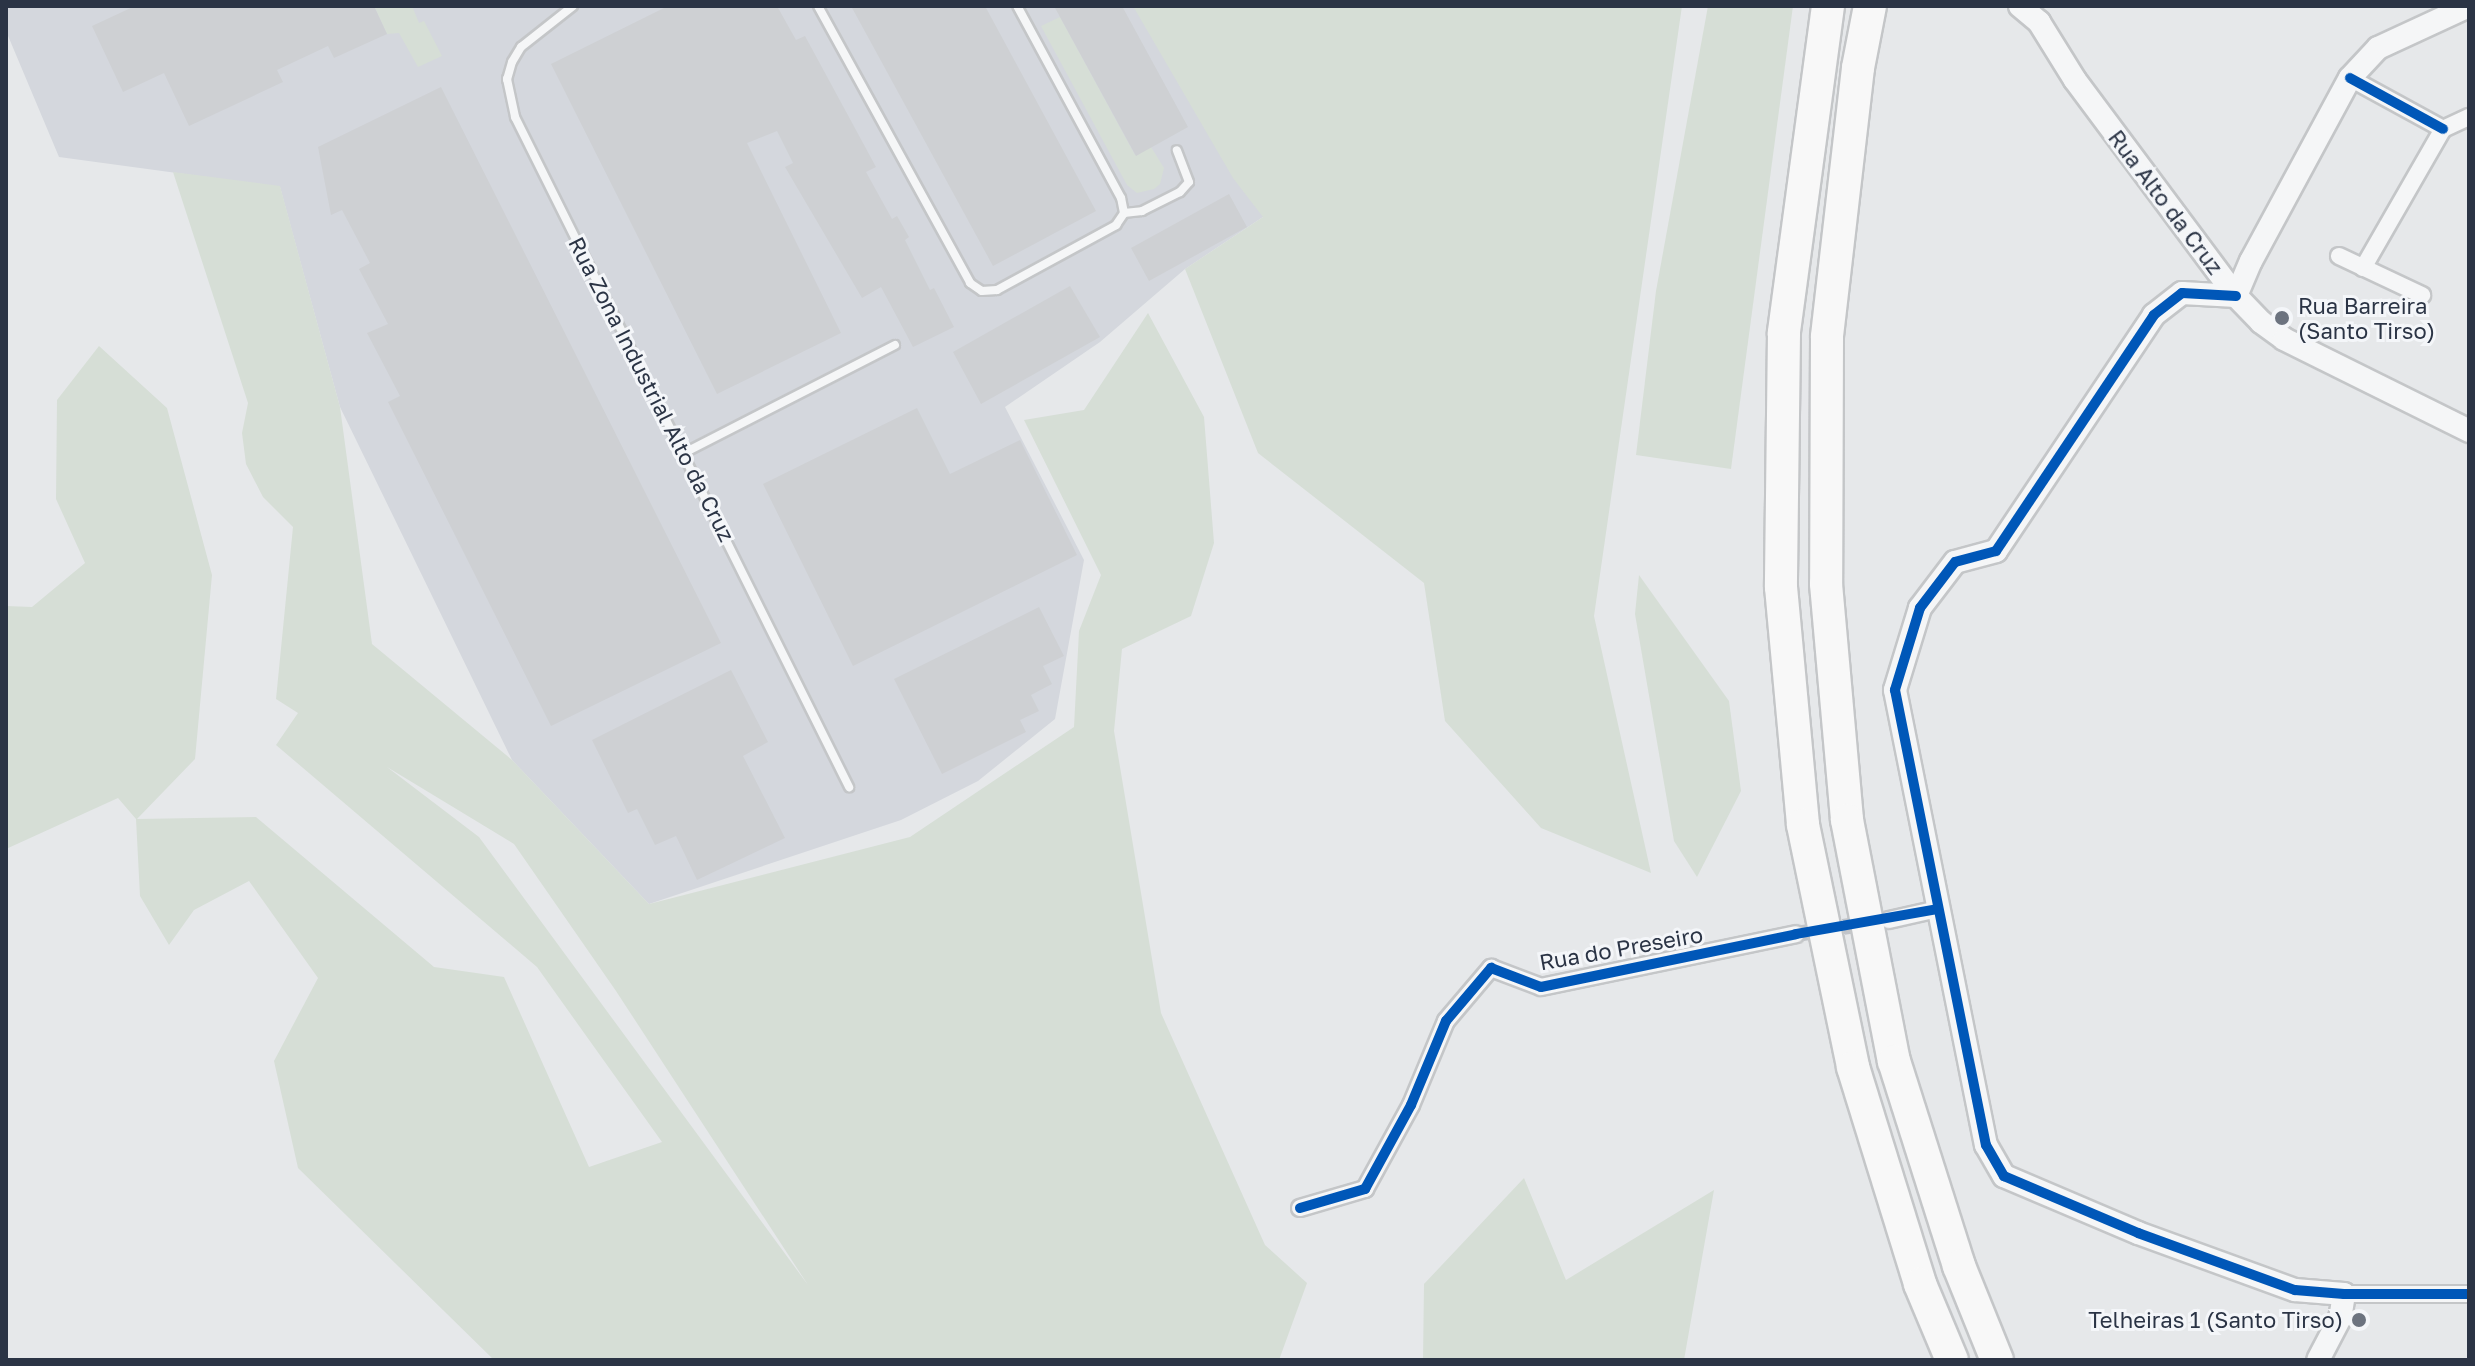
<!DOCTYPE html>
<style>
body{margin:0}
#map{position:relative;width:2475px;height:1366px;overflow:hidden;background:#e6e8ea;font-family:"Golos Text",sans-serif}
div>[style]{position:absolute}
[style*='--x']{left:calc(var(--x)*1px);top:calc(var(--y)*1px);width:calc(var(--w)*1px);rotate:calc(var(--a)*1deg)}
.built>*{inset:0;background:#d4d7dd}
.green>*{inset:0;background:#d6ded6}
.building>*{inset:0;background:#ced0d3}
.minor-tunnel>*{height:16px;margin-top:-8px;transform-origin:0;background:repeating-linear-gradient(90deg,#c1c4c9 0 16px,transparent 0 24px)}
.roads{filter:drop-shadow(2px 0 #c4c6c8) drop-shadow(-2px 0 #c4c6c8) drop-shadow(0 2px #c4c6c8) drop-shadow(0 -2px #c4c6c8)}
.service>*{height:8px;margin:-4px;padding:0 4px;transform-origin:4px;border-radius:4px;background:#f5f6f7}
.minor>*{height:16px;margin:-8px;padding:0 8px;transform-origin:8px;border-radius:8px;background:#f5f6f7}
.tertiary>*{height:22px;margin:-11px;padding:0 11px;transform-origin:11px;border-radius:11px;background:#f5f6f7}
.motorway>*{height:32px;margin:-16px;padding:0 16px;transform-origin:16px;border-radius:16px;background:#f8f8f8}
.cycleway>*{height:10px;margin:-5px;padding:0 5px;transform-origin:5px;border-radius:5px;background:#0057b8}
.dots>*{width:22px;height:22px;translate:-50% -50%;box-sizing:border-box;border:4px solid #f4f6f9;border-radius:50%}
span{translate:-50% -50%;white-space:nowrap;text-align:center;line-height:1.15;-webkit-text-stroke:6px #f4f6f9;paint-order:stroke}
.street-label{font-size:22px;color:#2b3445}
.poi-label{font-size:22px;color:#2b3445}
.left{translate:0 -50%;text-align:left}
.right{translate:-100% -50%;text-align:right}
.frame{position:absolute;inset:0;border:8px solid #2b3445;pointer-events:none}
</style>
<div id="map">
<div class="built">
<i style="clip-path:polygon(6px 6px,1629px 6px,1263px 217px,1185px 269px,1100px 342px,1005px 407px,1084px 560px,1055px 719px,978px 781px,901px 820px,649px 904px,512px 760px,340px 407px,280px 187px,59px 157px,6px 31px)"></i>
</div>
<div class="green">
<i style="clip-path:polygon(374px 6px,412px 6px,419px 23px,424px 21px,442px 56px,418px 67px,399px 33px,387px 34px)"></i>
<i style="clip-path:polygon(1133px 6px,1682px 6px,1594px 616px,1651px 873px,1541px 828px,1445px 721px,1424px 583px,1258px 453px,1185px 269px,1263px 217px,1233px 178px)"></i>
<i style="clip-path:polygon(1708px 6px,1793px 6px,1731px 469px,1636px 455px,1656px 291px)"></i>
<i style="clip-path:polygon(1060px 17px,1135px 155px,1151px 147px,1164px 168px,1160px 184px,1154px 189px,1137px 193px,1127px 185px,1041px 26px)"></i>
<i style="clip-path:polygon(evenodd,173px 172px,280px 186px,340px 407px,372px 644px,512px 760px,649px 904px,910px 837px,1074px 727px,1079px 631px,1101px 575px,1024px 420px,1084px 410px,1148px 313px,1204px 417px,1214px 543px,1191px 616px,1122px 649px,1114px 731px,1161px 1013px,1265px 1245px,1307px 1283px,1279px 1360px,494px 1360px,298px 1168px,274px 1061px,318px 978px,249px 881px,194px 910px,169px 945px,140px 896px,136px 819px,118px 798px,6px 849px,6px 606px,32px 607px,85px 563px,56px 499px,57px 400px,99px 346px,167px 408px,212px 575px,195px 759px,137px 819px,256px 817px,434px 967px,504px 977px,589px 1167px,662px 1142px,537px 967px,276px 745px,298px 713px,276px 699px,293px 527px,263px 497px,246px 464px,242px 433px,248px 403px,173px 172px,387px 767px,514px 844px,616px 991px,808px 1285px,479px 837px,387px 767px)"></i>
<i style="clip-path:polygon(1639px 575px,1729px 701px,1741px 791px,1697px 877px,1674px 841px,1635px 614px)"></i>
<i style="clip-path:polygon(1524px 1178px,1566px 1280px,1714px 1190px,1684px 1360px,1423px 1360px,1424px 1284px)"></i>
</div>
<div class="building">
<i style="clip-path:polygon(135px 6px,374px 6px,387px 34px,334px 58px,328px 46px,277px 70px,283px 82px,189px 126px,164px 73px,123px 92px,92px 26px)"></i>
<i style="clip-path:polygon(668px 6px,777px 6px,796px 40px,805px 36px,876px 167px,866px 172px,892px 219px,897px 216px,909px 237px,905px 240px,930px 290px,934px 288px,954px 327px,913px 347px,881px 287px,862px 298px,785px 167px,793px 163px,777px 131px,747px 143px,841px 333px,717px 394px,551px 64px)"></i>
<i style="clip-path:polygon(851px 6px,985px 6px,1096px 211px,993px 266px)"></i>
<i style="clip-path:polygon(1054px 6px,1122px 6px,1188px 127px,1136px 156px)"></i>
<i style="clip-path:polygon(441px 87px,721px 643px,551px 726px,388px 402px,400px 396px,367px 333px,388px 324px,359px 269px,370px 263px,342px 210px,331px 215px,318px 147px)"></i>
<i style="clip-path:polygon(1229px 194px,1247px 227px,1149px 281px,1131px 248px)"></i>
<i style="clip-path:polygon(1070px 286px,1100px 337px,981px 404px,953px 352px)"></i>
<i style="clip-path:polygon(917px 408px,950px 474px,1020px 440px,1077px 555px,853px 666px,763px 484px)"></i>
<i style="clip-path:polygon(1039px 607px,1064px 656px,1043px 666px,1052px 684px,1031px 695px,1039px 711px,1020px 720px,1026px 732px,942px 774px,894px 679px)"></i>
<i style="clip-path:polygon(731px 670px,768px 742px,743px 756px,785px 838px,697px 880px,676px 836px,655px 845px,637px 809px,628px 813px,592px 740px)"></i>
</div>
<div class="minor-tunnel">
<i style="--x:1796;--y:934;--w:75;--a:-8.5"></i>
</div>
<div class="roads">
<div class="service">
<i style="--x:573;--y:6;--w:66;--a:141.7"></i>
<i style="--x:521;--y:47;--w:17;--a:121"></i>
<i style="--x:512;--y:62;--w:18;--a:106"></i>
<i style="--x:507;--y:79;--w:39;--a:78"></i>
<i style="--x:515;--y:117;--w:749;--a:63.5"></i>
<i style="--x:818;--y:6;--w:316;--a:61.2"></i>
<i style="--x:970;--y:283;--w:14;--a:34"></i>
<i style="--x:982;--y:291;--w:15;--a:-4"></i>
<i style="--x:997;--y:290;--w:136;--a:-28.6"></i>
<i style="--x:1116;--y:225;--w:14;--a:-56"></i>
<i style="--x:1124;--y:213;--w:15;--a:-101"></i>
<i style="--x:1121;--y:198;--w:218;--a:-118.4"></i>
<i style="--x:1124;--y:213;--w:18;--a:-6"></i>
<i style="--x:1142;--y:211;--w:42;--a:-26.6"></i>
<i style="--x:1180;--y:192;--w:13;--a:-48"></i>
<i style="--x:1189;--y:182;--w:34;--a:-111"></i>
<i style="--x:684;--y:453;--w:237;--a:-27.1"></i>
</div>
<div class="minor">
<i style="--x:2350;--y:78;--w:106;--a:28.7"></i>
<i style="--x:2339;--y:256;--w:92;--a:25.2"></i>
<i style="--x:2363;--y:268;--w:160;--a:-60.1"></i>
<i style="--x:2443;--y:129;--w:29;--a:-25"></i>
<i style="--x:1889;--y:920;--w:50;--a:-12.7"></i>
<i style="--x:1300;--y:1208;--w:68;--a:-16.3"></i>
<i style="--x:1365;--y:1189;--w:96;--a:-61.3"></i>
<i style="--x:1411;--y:1105;--w:91;--a:-67.4"></i>
<i style="--x:1446;--y:1021;--w:70;--a:-49.7"></i>
<i style="--x:1491;--y:968;--w:53;--a:20.8"></i>
<i style="--x:1541;--y:987;--w:260;--a:-11.7"></i>
<i style="--x:2344;--y:1294;--w:125;--a:0"></i>
</div>
<div class="tertiary">
<i style="--x:2020;--y:6;--w:25;--a:40"></i>
<i style="--x:2039;--y:22;--w:68;--a:58.2"></i>
<i style="--x:2075;--y:80;--w:269;--a:53.3"></i>
<i style="--x:2236;--y:296;--w:36;--a:46"></i>
<i style="--x:2261;--y:322;--w:29;--a:36"></i>
<i style="--x:2284;--y:339;--w:207;--a:26.4"></i>
<i style="--x:2236;--y:296;--w:54;--a:-176.8"></i>
<i style="--x:2182;--y:293;--w:36;--a:142"></i>
<i style="--x:2154;--y:315;--w:284;--a:123.8"></i>
<i style="--x:1996;--y:551;--w:42;--a:165"></i>
<i style="--x:1955;--y:562;--w:58;--a:127.3"></i>
<i style="--x:1920;--y:608;--w:86;--a:107"></i>
<i style="--x:1895;--y:690;--w:464;--a:78.7"></i>
<i style="--x:1986;--y:1145;--w:36;--a:60"></i>
<i style="--x:2004;--y:1176;--w:146;--a:23"></i>
<i style="--x:2138;--y:1233;--w:167;--a:20"></i>
<i style="--x:2295;--y:1290;--w:49;--a:4.7"></i>
<i style="--x:2344;--y:1294;--w:24;--a:99"></i>
<i style="--x:2340;--y:1318;--w:47;--a:117.6"></i>
<i style="--x:2236;--y:296;--w:38;--a:-67"></i>
<i style="--x:2251;--y:261;--w:208;--a:-61.6"></i>
<i style="--x:2350;--y:78;--w:41;--a:-47"></i>
<i style="--x:2378;--y:48;--w:100;--a:-24.8"></i>
</div>
<div class="motorway">
<i style="--x:1828;--y:6;--w:330;--a:97.7"></i>
<i style="--x:1784;--y:333;--w:254;--a:90.7"></i>
<i style="--x:1781;--y:587;--w:239;--a:84.7"></i>
<i style="--x:1803;--y:825;--w:247;--a:78.3"></i>
<i style="--x:1853;--y:1067;--w:227;--a:72.8"></i>
<i style="--x:1920;--y:1284;--w:82;--a:67.2"></i>
<i style="--x:1870;--y:6;--w:63;--a:101"></i>
<i style="--x:1858;--y:68;--w:271;--a:96.6"></i>
<i style="--x:1827;--y:337;--w:247;--a:90.2"></i>
<i style="--x:1826;--y:584;--w:237;--a:84.9"></i>
<i style="--x:1847;--y:820;--w:246;--a:79"></i>
<i style="--x:1894;--y:1061;--w:215;--a:72.4"></i>
<i style="--x:1959;--y:1266;--w:101;--a:68"></i>
</div>
</div>
<div class="cycleway">
<i style="--x:2350;--y:78;--w:106;--a:28.7"></i>
<i style="--x:2236;--y:296;--w:54;--a:-176.8"></i>
<i style="--x:2182;--y:293;--w:36;--a:142"></i>
<i style="--x:2154;--y:315;--w:284;--a:123.8"></i>
<i style="--x:1996;--y:551;--w:42;--a:165"></i>
<i style="--x:1955;--y:562;--w:58;--a:127.3"></i>
<i style="--x:1920;--y:608;--w:86;--a:107"></i>
<i style="--x:1895;--y:690;--w:464;--a:78.7"></i>
<i style="--x:1986;--y:1145;--w:36;--a:60"></i>
<i style="--x:2004;--y:1176;--w:146;--a:23"></i>
<i style="--x:2138;--y:1233;--w:167;--a:20"></i>
<i style="--x:2295;--y:1290;--w:49;--a:4.7"></i>
<i style="--x:2344;--y:1294;--w:125;--a:0"></i>
<i style="--x:1300;--y:1208;--w:68;--a:-16.3"></i>
<i style="--x:1365;--y:1189;--w:96;--a:-61.3"></i>
<i style="--x:1411;--y:1105;--w:91;--a:-67.4"></i>
<i style="--x:1446;--y:1021;--w:70;--a:-49.7"></i>
<i style="--x:1491;--y:968;--w:53;--a:20.8"></i>
<i style="--x:1541;--y:987;--w:260;--a:-11.7"></i>
<i style="--x:1796;--y:934;--w:144;--a:-10"></i>
</div>
<div class="dots">
<i style="left:2282px;top:318px;background:#6c737f"></i>
<i style="left:2359px;top:1320px;background:#6c737f"></i>
</div>
<div class="street-label">
<span style="left:2166px;top:202px;rotate:53deg">Rua Alto da Cruz</span>
<span style="left:652px;top:389px;rotate:63deg">Rua Zona Industrial Alto da Cruz</span>
<span style="left:1621px;top:948px;rotate:-10deg">Rua do Preseiro</span>
</div>
<div class="poi-label">
<span class="left" style="left:2298px;top:318px">Rua Barreira<br>(Santo Tirso)</span>
<span class="right" style="left:2343px;top:1320px">Telheiras 1 (Santo Tirso)</span>
</div>
<div class="frame"></div>
</div>
